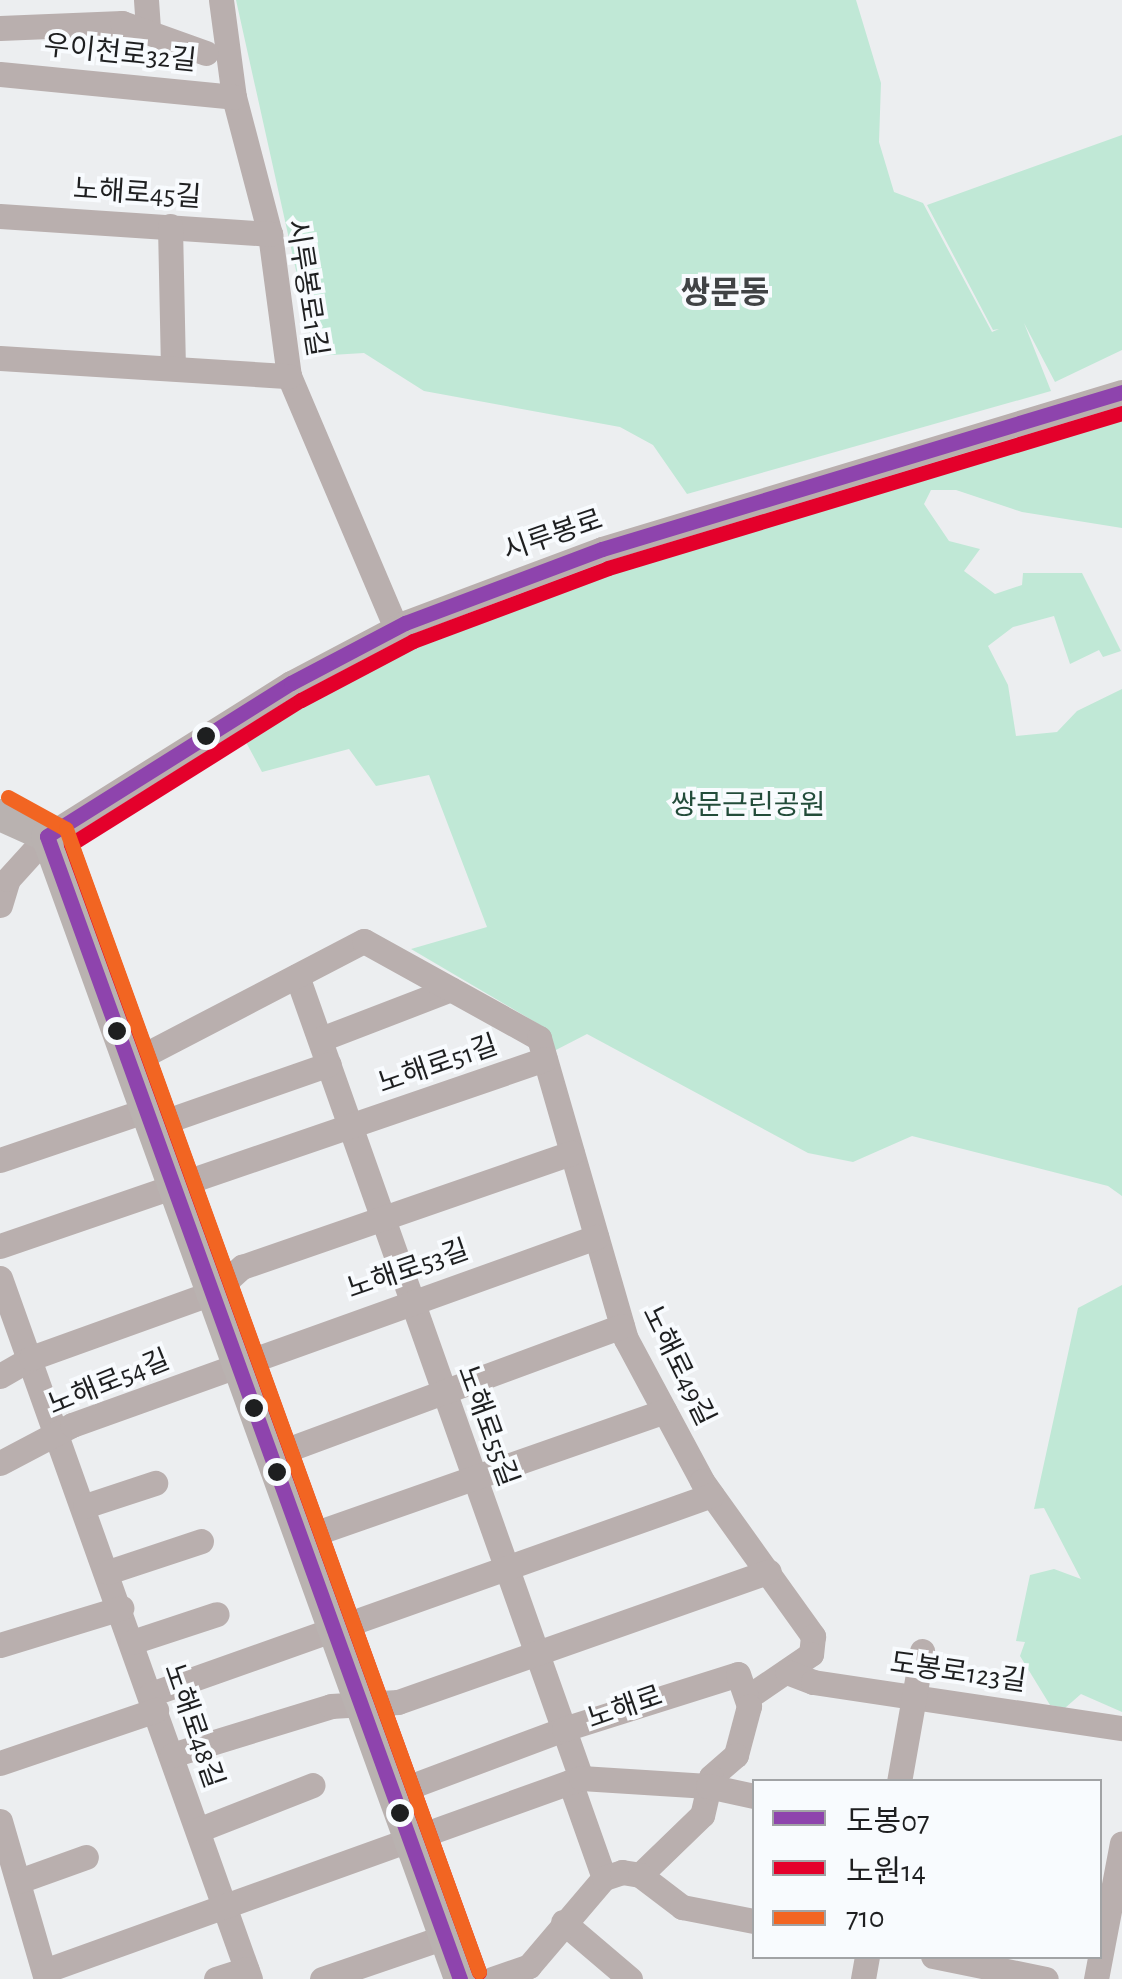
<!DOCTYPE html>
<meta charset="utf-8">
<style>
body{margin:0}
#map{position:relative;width:1122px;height:1979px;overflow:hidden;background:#eceef0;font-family:"Alegreya Sans","Noto Sans KR",sans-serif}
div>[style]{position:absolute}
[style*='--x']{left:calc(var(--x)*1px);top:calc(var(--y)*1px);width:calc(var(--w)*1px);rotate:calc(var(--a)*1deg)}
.green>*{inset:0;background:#c0e8d6}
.minor>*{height:25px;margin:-12.5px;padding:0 12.5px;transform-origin:12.5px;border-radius:12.5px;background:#b9afae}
.major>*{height:32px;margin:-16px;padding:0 16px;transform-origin:16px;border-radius:16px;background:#b9b2b0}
.bus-1>*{height:15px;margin:-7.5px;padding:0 7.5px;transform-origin:7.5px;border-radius:7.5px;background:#8e44ad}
.bus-2>*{height:15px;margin:-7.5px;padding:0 7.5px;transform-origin:7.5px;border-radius:7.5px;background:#e4002b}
.bus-3>*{height:15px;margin:-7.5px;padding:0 7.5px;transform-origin:7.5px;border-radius:7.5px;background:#f26522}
.dots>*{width:28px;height:28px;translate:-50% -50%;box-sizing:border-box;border:5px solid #f8fbfe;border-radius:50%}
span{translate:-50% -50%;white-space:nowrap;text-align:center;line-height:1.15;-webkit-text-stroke:8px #f8fbfe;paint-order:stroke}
.street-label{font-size:28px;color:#1e1f20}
.park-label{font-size:28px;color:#224c3a}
.quarter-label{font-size:32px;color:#404345;font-weight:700}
.legend{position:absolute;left:752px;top:1779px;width:350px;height:180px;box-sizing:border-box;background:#f8fbfe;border:2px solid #a1a3a5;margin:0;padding:12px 18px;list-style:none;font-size:30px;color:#1e1f20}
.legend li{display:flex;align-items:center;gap:20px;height:50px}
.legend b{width:50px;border:2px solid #a1a3a5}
</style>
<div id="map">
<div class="green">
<i style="clip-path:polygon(236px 0,856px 0,881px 83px,879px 142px,894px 192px,923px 203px,992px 332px,999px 329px,993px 330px,927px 205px,1122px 135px,1122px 350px,1055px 382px,1024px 323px,1051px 391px,687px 494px,653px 445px,620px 427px,424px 391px,364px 353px,315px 356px)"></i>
<i style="clip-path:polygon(1122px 399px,1122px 528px,1022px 512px,956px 490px,931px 490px,924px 504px,949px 541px,980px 549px,964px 571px,995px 594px,1022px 585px,1023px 573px,1082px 573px,1121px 651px,1103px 657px,1099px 650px,1070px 664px,1054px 616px,1013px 627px,988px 646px,1008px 685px,1016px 736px,1057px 732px,1077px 711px,1122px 689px,1122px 1196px,1108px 1186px,912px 1136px,853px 1162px,808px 1153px,587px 1034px,552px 1052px,547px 1029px,411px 949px,487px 927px,429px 775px,376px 786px,349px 749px,262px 772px,240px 731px,404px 646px,567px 573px)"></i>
<i style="clip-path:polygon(1122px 1285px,1122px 1712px,1081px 1694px,1065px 1708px,1050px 1705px,1020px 1656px,1025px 1642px,1016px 1641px,1030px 1575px,1054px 1569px,1081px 1579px,1044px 1508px,1034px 1509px,1078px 1308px)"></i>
</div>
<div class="minor">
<i style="--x:146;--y:0;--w:29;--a:86"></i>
<i style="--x:221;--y:0;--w:98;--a:82.4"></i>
<i style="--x:234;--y:97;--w:142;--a:75.3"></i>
<i style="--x:270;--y:234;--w:143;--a:82.4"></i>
<i style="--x:289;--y:376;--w:274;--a:67"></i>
<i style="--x:0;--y:28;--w:122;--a:-2.3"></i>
<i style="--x:122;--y:23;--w:89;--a:19.7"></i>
<i style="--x:0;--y:74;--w:235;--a:5.6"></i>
<i style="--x:0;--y:216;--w:271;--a:3.8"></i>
<i style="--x:170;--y:226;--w:142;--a:88.8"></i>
<i style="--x:0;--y:358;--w:290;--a:3.6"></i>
<i style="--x:0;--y:905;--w:27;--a:-73"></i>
<i style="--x:8;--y:879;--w:58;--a:-47.8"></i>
<i style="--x:47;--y:836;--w:288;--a:-32.1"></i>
<i style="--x:291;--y:683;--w:129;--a:-27.8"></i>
<i style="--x:405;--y:623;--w:210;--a:-20.6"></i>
<i style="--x:602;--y:549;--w:543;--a:-16.8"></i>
<i style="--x:297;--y:976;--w:851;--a:70.5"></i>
<i style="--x:321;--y:1039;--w:139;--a:-21"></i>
<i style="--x:133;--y:1061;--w:260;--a:-27.5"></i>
<i style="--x:364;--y:941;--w:200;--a:29"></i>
<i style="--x:539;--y:1038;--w:313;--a:73.9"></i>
<i style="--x:626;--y:1339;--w:161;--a:61.8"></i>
<i style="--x:702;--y:1481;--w:191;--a:54.4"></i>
<i style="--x:813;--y:1636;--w:18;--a:96"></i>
<i style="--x:811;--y:1654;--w:76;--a:145.7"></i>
<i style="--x:155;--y:1125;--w:184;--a:-19.3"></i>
<i style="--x:0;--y:1160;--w:158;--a:-18.8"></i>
<i style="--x:0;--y:1246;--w:576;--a:-18.94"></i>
<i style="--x:0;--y:1278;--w:744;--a:70.37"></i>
<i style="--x:0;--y:1376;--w:36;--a:-30"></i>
<i style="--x:31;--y:1358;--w:195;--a:-19.8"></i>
<i style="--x:214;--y:1292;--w:38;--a:-42"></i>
<i style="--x:242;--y:1267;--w:349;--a:-19.1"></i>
<i style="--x:273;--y:1455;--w:372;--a:-20.3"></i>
<i style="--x:0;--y:1463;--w:81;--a:-27.8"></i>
<i style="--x:72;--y:1425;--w:557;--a:-19.74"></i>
<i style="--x:85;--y:1506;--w:74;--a:-18.2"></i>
<i style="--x:302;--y:1538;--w:384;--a:-19.3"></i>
<i style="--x:108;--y:1572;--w:98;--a:-18.4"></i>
<i style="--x:132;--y:1642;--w:89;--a:-18.2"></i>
<i style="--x:0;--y:1645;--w:127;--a:-17"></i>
<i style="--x:787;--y:1672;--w:28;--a:21"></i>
<i style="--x:813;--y:1682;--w:312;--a:8.5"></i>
<i style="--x:151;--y:1694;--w:595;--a:-19.53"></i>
<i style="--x:172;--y:1755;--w:166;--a:-17.1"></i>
<i style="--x:331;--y:1706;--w:67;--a:-3.4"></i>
<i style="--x:398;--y:1702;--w:393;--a:-19.4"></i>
<i style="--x:0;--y:1763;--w:165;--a:-18.8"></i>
<i style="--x:570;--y:1782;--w:102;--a:70.5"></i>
<i style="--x:899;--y:1782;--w:133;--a:-80"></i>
<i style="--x:393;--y:1793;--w:183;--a:-20.5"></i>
<i style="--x:564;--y:1729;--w:182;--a:-17.5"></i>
<i style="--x:738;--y:1674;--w:34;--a:71"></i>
<i style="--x:749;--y:1706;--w:51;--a:104.9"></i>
<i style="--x:736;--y:1755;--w:33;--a:139"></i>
<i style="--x:711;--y:1777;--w:39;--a:103"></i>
<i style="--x:702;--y:1815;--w:86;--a:135.9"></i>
<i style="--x:0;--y:1821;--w:165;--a:73.8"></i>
<i style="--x:198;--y:1830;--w:123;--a:-21.4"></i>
<i style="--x:19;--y:1881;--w:71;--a:-19.7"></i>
<i style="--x:563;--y:1922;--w:88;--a:40.4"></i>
<i style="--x:933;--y:1956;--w:115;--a:11.5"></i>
<i style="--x:47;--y:1970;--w:567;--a:-19.78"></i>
<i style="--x:581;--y:1778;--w:127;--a:3.6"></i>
<i style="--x:708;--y:1786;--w:47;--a:12.3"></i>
<i style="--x:216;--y:1979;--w:32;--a:-18"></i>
<i style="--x:322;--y:1979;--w:130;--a:-18.9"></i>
<i style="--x:492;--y:1979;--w:39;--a:-19"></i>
<i style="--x:529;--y:1966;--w:116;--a:-49.6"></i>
<i style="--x:604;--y:1878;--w:19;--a:-18"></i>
<i style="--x:622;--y:1872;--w:18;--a:9"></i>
<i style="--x:640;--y:1875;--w:53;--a:37.3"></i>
<i style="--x:682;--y:1907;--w:73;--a:11"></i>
<i style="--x:863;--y:1979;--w:23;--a:-80"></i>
<i style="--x:1096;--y:1979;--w:138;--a:-79.2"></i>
</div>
<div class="major">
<i style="--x:0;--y:815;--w:51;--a:24.1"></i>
<i style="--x:47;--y:836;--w:1215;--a:70.13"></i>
</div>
<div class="bus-1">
<i style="--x:460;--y:1979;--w:1215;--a:-109.87"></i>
<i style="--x:47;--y:836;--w:288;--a:-32.1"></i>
<i style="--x:291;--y:683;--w:129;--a:-27.8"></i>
<i style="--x:405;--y:623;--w:210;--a:-20.6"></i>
<i style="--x:602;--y:549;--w:543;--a:-16.8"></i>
</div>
<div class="bus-2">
<i style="--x:479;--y:1972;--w:1200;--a:-109.89"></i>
<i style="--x:71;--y:844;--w:271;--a:-32.1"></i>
<i style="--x:301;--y:700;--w:127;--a:-27.8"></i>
<i style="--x:413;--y:641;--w:208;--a:-20.5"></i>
<i style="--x:608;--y:568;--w:537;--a:-16.78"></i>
</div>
<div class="bus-3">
<i style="--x:8;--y:797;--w:66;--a:28.9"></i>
<i style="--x:66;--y:829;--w:1215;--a:70.13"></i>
</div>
<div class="dots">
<i style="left:206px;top:736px;background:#1e1f20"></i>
<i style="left:117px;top:1031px;background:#1e1f20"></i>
<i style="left:254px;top:1408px;background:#1e1f20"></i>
<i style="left:277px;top:1472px;background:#1e1f20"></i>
<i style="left:400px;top:1813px;background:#1e1f20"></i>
</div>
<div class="street-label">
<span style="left:120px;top:54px;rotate:6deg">우이천로32길</span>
<span style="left:137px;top:194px;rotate:4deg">노해로45길</span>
<span style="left:306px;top:288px;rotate:81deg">시루봉로1길</span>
<span style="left:553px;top:536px;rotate:-19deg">시루봉로</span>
<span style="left:438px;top:1065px;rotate:-19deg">노해로51길</span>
<span style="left:408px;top:1270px;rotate:-19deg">노해로53길</span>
<span style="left:678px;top:1366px;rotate:64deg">노해로49길</span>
<span style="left:109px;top:1383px;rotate:-22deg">노해로54길</span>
<span style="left:487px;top:1426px;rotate:70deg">노해로55길</span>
<span style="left:958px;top:1673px;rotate:8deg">도봉로123길</span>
<span style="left:625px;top:1708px;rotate:-19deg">노해로</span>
<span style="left:193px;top:1726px;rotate:71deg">노해로48길</span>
</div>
<div class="park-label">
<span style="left:748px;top:806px">쌍문근린공원</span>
</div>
<div class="quarter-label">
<span style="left:725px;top:293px">쌍문동</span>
</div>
<ul class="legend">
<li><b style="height:12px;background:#8e44ad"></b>도봉07</li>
<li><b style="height:12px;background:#e4002b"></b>노원14</li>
<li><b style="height:12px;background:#f26522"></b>710</li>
</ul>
</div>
